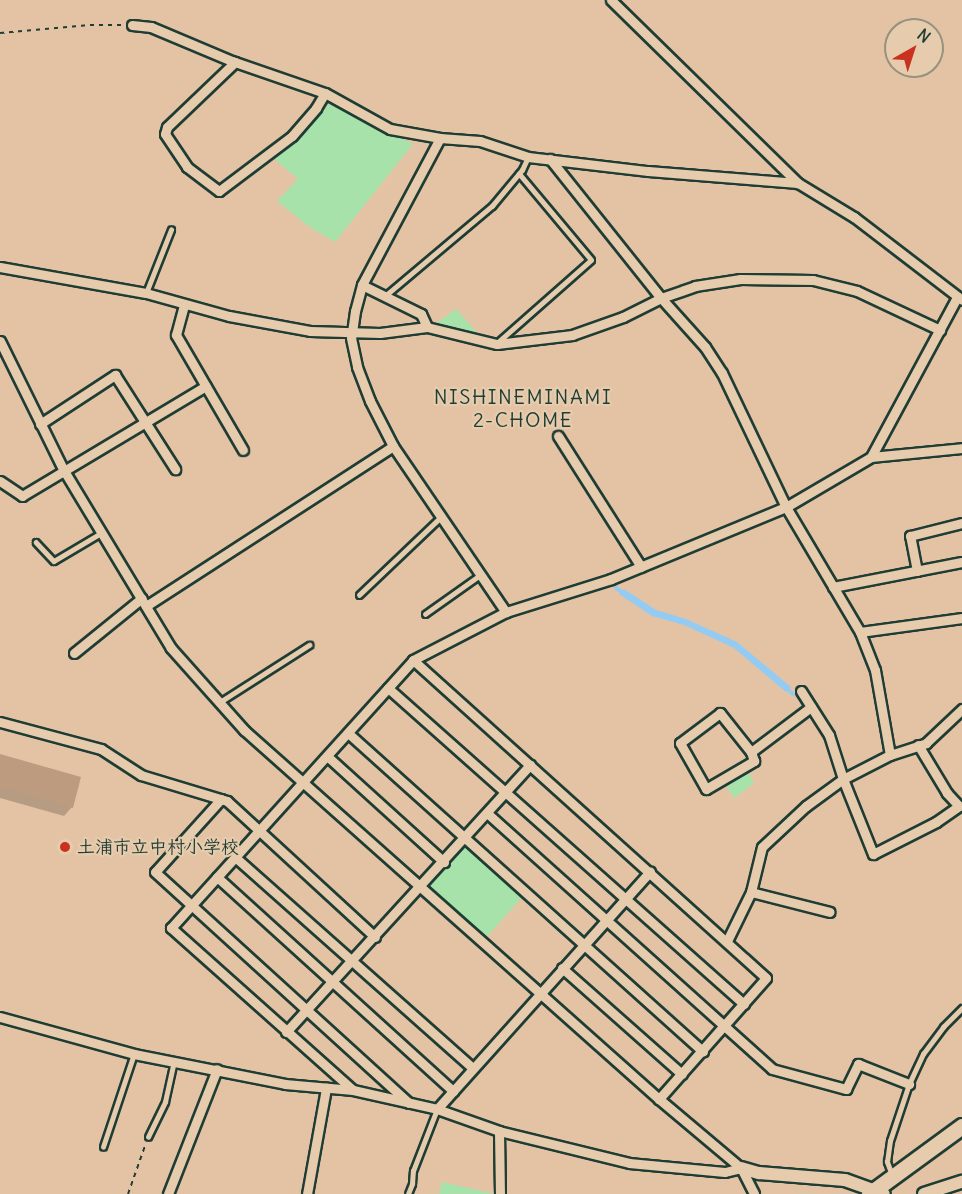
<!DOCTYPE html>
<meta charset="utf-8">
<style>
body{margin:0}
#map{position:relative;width:962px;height:1194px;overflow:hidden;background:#e4c3a4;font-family:Delius,"Klee One",sans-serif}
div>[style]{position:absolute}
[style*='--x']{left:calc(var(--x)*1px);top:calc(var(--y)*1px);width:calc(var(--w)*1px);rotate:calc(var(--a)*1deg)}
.green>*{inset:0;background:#a6e2a9}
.water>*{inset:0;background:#94cbf3}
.shadow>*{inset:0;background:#0003}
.stream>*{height:4px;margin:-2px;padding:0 2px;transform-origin:2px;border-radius:2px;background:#94cbf3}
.building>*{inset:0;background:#bc9b7f}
.path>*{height:2px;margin-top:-1px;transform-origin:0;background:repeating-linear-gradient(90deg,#1f3d34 0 4.5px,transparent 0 9px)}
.roads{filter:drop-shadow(2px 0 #1f3d34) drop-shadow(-2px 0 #1f3d34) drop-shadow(0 2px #1f3d34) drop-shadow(0 -2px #1f3d34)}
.service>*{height:4.5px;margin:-2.25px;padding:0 2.25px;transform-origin:2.25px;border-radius:2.25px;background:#e6cbad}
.minor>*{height:9px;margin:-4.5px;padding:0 4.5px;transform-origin:4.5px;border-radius:4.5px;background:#e6cbad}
.tertiary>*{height:12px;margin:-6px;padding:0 6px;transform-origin:6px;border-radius:6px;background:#e6cbad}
.trunk>*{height:15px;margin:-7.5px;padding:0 7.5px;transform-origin:7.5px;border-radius:7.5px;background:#e6cbad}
.dots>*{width:16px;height:16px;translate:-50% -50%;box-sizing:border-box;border:3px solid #e6cbad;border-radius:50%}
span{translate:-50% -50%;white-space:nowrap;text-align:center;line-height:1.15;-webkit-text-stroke:4.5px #e6cbad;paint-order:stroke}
.poi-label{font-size:18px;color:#1f3d34;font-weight:700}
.left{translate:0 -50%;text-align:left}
.neighbourhood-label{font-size:20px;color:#1f3d34;letter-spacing:1.5px}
.north{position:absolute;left:884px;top:18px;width:60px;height:60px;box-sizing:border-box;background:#e6cbad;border:2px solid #96927d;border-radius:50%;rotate:39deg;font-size:16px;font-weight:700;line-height:24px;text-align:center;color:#1f3d34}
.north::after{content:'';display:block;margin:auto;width:21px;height:27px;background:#c8321e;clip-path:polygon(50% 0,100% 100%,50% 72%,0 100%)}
</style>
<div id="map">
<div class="green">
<i style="clip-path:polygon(330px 103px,413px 144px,335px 242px,308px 226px,277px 201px,298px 179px,271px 156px,308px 127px)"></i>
<i style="clip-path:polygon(456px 309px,482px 338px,451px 326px,435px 324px)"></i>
<i style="clip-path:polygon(746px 767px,754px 783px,734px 798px,723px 781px)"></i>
<i style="clip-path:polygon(465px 842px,525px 894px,483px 941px,424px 889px)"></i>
<i style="clip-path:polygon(442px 1182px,495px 1194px,439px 1194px)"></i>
</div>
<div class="water">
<i style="clip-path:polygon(624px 589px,656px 610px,686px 619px,737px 642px,791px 687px,786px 692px,734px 648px,684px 625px,652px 616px,619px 594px)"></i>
</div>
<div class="shadow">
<i style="clip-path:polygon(0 756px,72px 807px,64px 816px,0 798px)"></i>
</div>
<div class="stream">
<i style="--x:616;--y:588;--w:11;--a:34"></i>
<i style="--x:785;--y:687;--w:11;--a:41"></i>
</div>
<div class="building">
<i style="clip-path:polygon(0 754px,81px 777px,73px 808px,0 787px)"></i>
</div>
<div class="path">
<i style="--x:0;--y:33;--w:90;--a:-5.1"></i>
<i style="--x:90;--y:25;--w:33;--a:0"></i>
<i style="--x:128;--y:1194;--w:54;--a:-70.6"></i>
</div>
<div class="roads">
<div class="service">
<i style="--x:146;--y:293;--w:68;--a:-68.4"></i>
<i style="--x:385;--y:296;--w:140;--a:-40.1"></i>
<i style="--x:492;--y:206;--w:47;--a:-50.2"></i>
<i style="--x:522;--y:170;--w:14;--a:-65"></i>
<i style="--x:497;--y:343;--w:125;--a:-41.4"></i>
<i style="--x:591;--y:260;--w:112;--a:-129.9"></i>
<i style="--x:36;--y:542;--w:26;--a:47"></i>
<i style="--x:54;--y:561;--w:55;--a:-30.8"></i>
<i style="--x:359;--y:595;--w:113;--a:-43.6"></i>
<i style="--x:425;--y:614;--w:67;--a:-35.3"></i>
<i style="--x:220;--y:702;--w:106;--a:-32.6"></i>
<i style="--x:148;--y:1137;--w:39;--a:-64"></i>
<i style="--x:165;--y:1102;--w:42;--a:-77.6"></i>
<i style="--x:103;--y:1147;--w:98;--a:-71.6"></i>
<i style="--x:891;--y:1173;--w:12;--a:-110"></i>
<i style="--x:887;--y:1162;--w:21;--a:-82"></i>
<i style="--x:890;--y:1141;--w:60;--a:-71.6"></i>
<i style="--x:909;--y:1084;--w:33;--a:-65"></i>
<i style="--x:923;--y:1054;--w:34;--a:-53"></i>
<i style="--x:943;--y:1027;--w:27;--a:-45"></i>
<i style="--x:408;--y:1194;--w:11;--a:-68"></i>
<i style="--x:412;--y:1184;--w:13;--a:-86"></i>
<i style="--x:413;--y:1171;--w:66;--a:-68.8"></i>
</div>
<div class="minor">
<i style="--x:611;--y:0;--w:262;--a:44.4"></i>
<i style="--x:798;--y:183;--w:66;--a:31.3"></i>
<i style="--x:854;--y:217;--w:136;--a:37.5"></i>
<i style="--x:132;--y:25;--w:19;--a:6"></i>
<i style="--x:151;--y:27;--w:88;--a:22.8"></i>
<i style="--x:232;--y:61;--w:98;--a:19"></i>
<i style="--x:325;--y:93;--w:74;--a:29"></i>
<i style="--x:390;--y:129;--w:51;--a:10.2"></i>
<i style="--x:440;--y:138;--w:40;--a:4.3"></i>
<i style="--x:480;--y:141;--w:51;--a:18.4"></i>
<i style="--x:528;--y:157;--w:121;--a:6.7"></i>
<i style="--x:648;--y:171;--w:150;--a:4.6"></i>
<i style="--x:235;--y:62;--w:94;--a:136.3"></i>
<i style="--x:167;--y:127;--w:7;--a:106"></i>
<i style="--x:165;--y:134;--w:40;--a:56"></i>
<i style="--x:187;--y:167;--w:40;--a:37"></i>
<i style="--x:219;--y:191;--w:91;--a:-37"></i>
<i style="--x:292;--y:136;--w:37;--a:-49"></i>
<i style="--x:316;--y:108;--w:17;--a:-59"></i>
<i style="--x:440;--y:138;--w:166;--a:118"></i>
<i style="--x:362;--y:285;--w:27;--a:105"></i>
<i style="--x:355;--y:311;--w:27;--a:98"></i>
<i style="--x:351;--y:338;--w:30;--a:78"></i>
<i style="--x:357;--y:367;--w:36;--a:69"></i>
<i style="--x:370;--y:401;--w:51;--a:62.9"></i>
<i style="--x:393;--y:446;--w:201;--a:55.8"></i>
<i style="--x:550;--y:159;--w:178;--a:51.4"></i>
<i style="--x:661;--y:298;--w:66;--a:48.1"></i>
<i style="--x:705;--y:347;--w:31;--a:57"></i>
<i style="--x:722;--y:373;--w:148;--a:64.5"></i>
<i style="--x:786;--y:507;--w:145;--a:59.4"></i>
<i style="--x:860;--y:632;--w:41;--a:68.5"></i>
<i style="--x:875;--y:670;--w:86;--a:80"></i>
<i style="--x:0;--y:267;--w:148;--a:10.1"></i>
<i style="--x:146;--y:293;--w:86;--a:15.5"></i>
<i style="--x:229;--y:316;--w:82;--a:10.5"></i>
<i style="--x:310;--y:331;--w:70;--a:1.6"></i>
<i style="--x:380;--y:333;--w:47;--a:-7.3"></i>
<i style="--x:427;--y:327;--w:72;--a:13.7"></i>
<i style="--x:497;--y:344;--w:76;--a:-6.8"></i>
<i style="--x:572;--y:335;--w:54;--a:-19.4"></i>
<i style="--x:623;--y:317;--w:42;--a:-26.6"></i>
<i style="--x:661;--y:298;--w:36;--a:-19"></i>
<i style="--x:695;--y:286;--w:46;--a:-8.8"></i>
<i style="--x:740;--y:279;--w:73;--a:0.8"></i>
<i style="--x:813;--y:280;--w:45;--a:14"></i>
<i style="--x:857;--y:291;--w:92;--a:25.2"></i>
<i style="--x:362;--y:285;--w:66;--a:26.2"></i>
<i style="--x:421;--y:314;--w:14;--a:65"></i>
<i style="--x:184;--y:305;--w:31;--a:105"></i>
<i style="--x:176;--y:335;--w:133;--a:59.8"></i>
<i style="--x:0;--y:341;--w:143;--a:63.8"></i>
<i style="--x:63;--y:469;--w:209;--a:58.9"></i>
<i style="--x:171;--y:648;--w:110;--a:48.3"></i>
<i style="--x:244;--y:730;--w:555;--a:41.64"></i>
<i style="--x:659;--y:1099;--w:107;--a:40.1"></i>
<i style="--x:741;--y:1168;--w:29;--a:63"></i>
<i style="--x:40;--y:424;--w:90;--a:-33.2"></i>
<i style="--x:115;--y:375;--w:112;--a:57.4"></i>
<i style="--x:558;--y:436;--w:155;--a:57.6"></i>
<i style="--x:871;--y:457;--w:182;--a:-61.7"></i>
<i style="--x:0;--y:481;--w:27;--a:34"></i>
<i style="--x:22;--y:496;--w:214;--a:-30.9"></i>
<i style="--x:917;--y:571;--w:36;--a:-101"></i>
<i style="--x:910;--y:536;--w:54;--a:-14"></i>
<i style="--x:833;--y:587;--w:131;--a:-11"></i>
<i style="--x:146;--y:606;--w:294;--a:-32.9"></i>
<i style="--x:860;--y:632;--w:103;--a:-7.8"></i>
<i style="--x:74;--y:653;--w:87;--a:-39"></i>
<i style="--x:413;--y:660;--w:475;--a:42"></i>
<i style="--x:766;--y:978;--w:162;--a:131.5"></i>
<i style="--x:388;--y:688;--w:476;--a:41.6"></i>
<i style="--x:801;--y:691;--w:52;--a:57.5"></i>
<i style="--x:829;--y:735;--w:46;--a:72.3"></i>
<i style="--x:843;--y:779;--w:81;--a:68.2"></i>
<i style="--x:873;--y:854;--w:71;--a:-26.9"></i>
<i style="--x:936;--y:822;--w:28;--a:-35"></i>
<i style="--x:959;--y:806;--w:18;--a:-133"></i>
<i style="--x:947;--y:793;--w:56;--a:-121.1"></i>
<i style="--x:0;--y:722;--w:105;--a:15"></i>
<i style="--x:101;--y:749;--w:48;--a:33"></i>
<i style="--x:141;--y:775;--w:90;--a:16.8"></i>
<i style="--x:227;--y:801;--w:201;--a:42.6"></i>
<i style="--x:348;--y:733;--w:477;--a:41.9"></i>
<i style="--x:751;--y:752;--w:50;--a:-128.5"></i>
<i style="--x:720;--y:713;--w:50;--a:143.1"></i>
<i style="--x:680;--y:743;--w:53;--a:60.5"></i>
<i style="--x:706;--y:789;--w:56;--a:-30.3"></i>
<i style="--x:754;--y:761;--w:9;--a:-108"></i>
<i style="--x:751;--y:752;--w:75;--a:-36.9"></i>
<i style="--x:327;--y:756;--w:158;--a:42.2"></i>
<i style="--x:221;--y:799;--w:98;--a:132.1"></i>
<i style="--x:155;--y:872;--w:343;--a:42.3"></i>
<i style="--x:487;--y:813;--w:383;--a:41.9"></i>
<i style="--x:772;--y:1069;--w:77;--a:15.1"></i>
<i style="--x:846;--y:1089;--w:28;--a:-64"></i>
<i style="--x:858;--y:1064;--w:55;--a:21.4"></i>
<i style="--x:235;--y:857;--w:318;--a:41.6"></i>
<i style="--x:217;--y:877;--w:319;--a:42.2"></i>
<i style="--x:751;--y:892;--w:81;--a:14.2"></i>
<i style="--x:727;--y:941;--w:55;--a:-63.9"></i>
<i style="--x:751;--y:892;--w:46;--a:-76.3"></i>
<i style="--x:762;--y:847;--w:60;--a:-43"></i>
<i style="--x:806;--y:806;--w:46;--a:-36.1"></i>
<i style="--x:843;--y:779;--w:53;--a:-27.1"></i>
<i style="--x:890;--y:755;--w:38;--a:-18"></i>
<i style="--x:926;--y:743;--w:50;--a:-43.4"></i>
<i style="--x:562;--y:968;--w:160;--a:41.5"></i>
<i style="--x:0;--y:1017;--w:139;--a:15.4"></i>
<i style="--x:134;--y:1054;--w:154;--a:11.2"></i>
<i style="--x:285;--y:1084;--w:68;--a:5"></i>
<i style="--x:353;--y:1090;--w:86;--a:12.7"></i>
<i style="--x:437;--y:1109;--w:66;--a:19.5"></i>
<i style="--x:499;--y:1131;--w:134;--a:13.8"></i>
<i style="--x:629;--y:1163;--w:96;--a:5.4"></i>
<i style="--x:725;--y:1172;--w:16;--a:-14"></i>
<i style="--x:286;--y:1032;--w:362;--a:-47.6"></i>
<i style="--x:353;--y:1090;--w:244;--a:-138.3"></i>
<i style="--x:171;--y:928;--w:361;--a:-47.9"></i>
<i style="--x:413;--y:660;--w:105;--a:-27.3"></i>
<i style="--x:506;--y:612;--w:110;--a:-17.4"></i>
<i style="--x:611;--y:579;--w:189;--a:-22.4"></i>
<i style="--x:786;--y:507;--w:99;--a:-30.5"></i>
<i style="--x:871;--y:457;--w:91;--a:-5.6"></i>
<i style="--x:437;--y:1109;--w:319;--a:-48.1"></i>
<i style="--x:499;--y:1131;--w:63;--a:89.1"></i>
<i style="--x:168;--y:1194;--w:134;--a:-68.6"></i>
<i style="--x:307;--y:1194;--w:108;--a:-79.8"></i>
</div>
<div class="tertiary">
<i style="--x:741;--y:1168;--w:19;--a:16"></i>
<i style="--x:759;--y:1173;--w:86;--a:4.7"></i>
<i style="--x:845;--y:1180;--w:41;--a:19.7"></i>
<i style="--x:924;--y:1194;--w:40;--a:-18"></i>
</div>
<div class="trunk">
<i style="--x:869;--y:1194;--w:115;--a:-36.2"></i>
</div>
</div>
<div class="dots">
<i style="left:65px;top:847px;background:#c8321e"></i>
</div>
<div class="poi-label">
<span class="left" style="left:77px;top:847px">土浦市立中村小学校</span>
</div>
<div class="neighbourhood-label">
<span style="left:523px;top:408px">NISHINEMINAMI<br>2-CHOME</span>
</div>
<div class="north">N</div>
</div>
